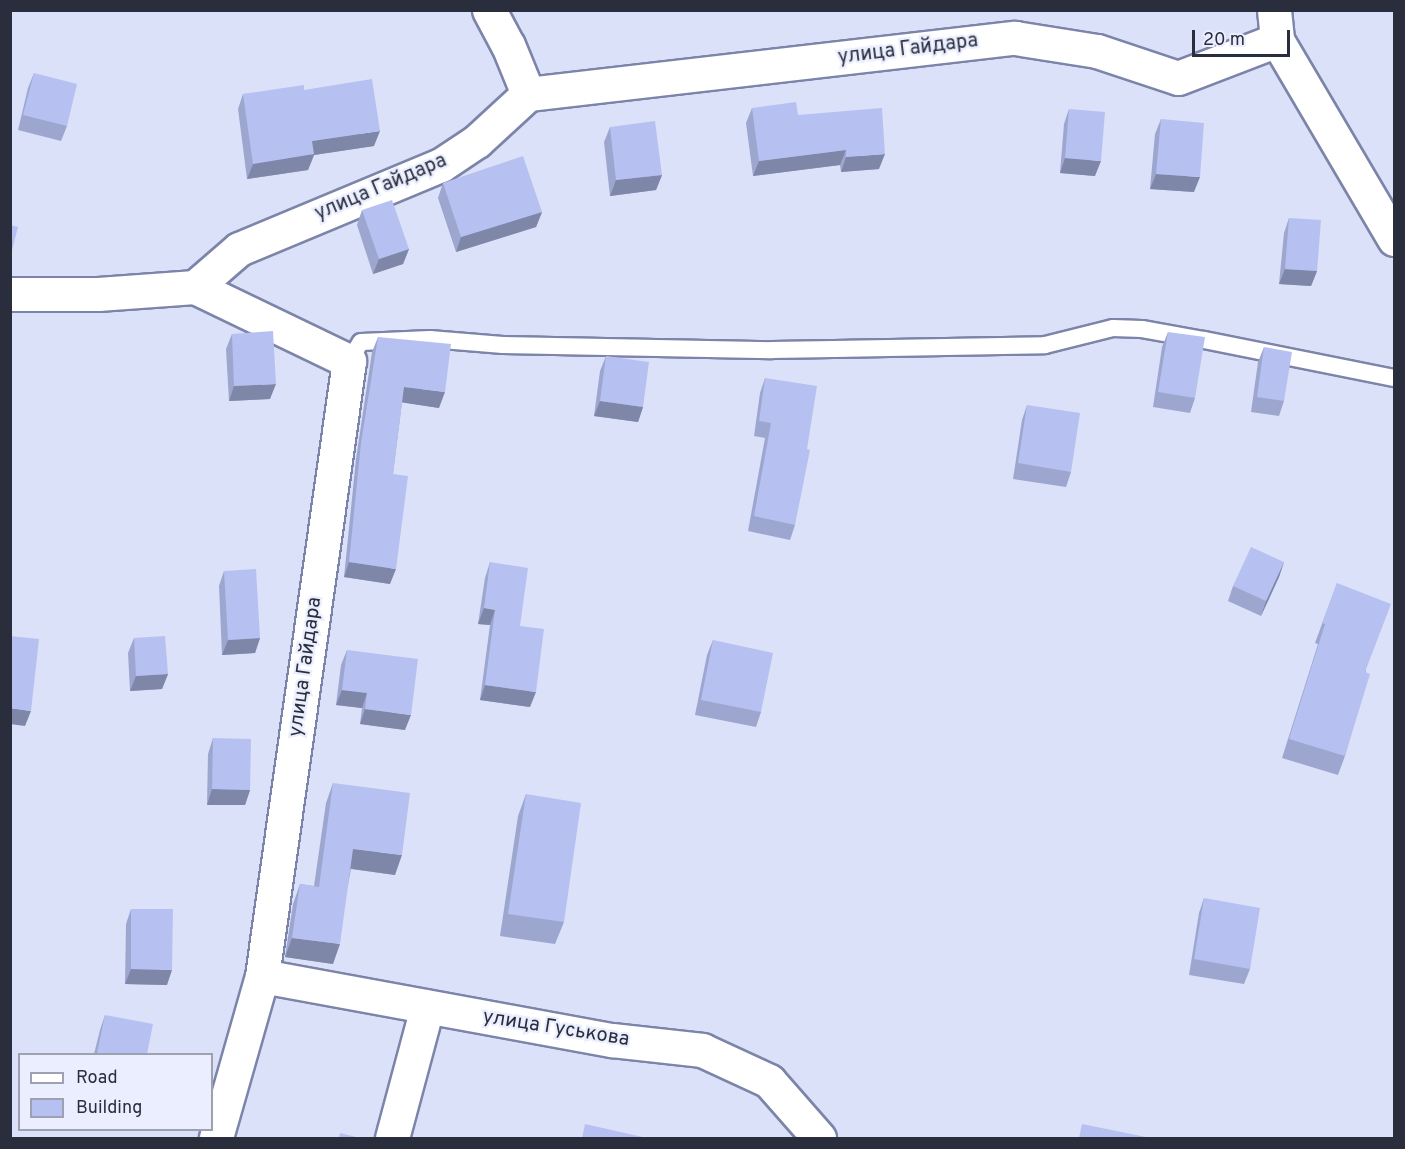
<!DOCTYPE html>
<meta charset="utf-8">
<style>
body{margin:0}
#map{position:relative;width:1405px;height:1149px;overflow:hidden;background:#dbe1f9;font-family:Overpass,sans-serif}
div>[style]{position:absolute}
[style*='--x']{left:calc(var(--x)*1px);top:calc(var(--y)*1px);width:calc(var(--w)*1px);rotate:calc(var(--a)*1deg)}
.roads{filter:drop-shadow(2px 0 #7c85a9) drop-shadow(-2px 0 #7c85a9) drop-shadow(0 2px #7c85a9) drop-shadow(0 -2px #7c85a9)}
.lane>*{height:16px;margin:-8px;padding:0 8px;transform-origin:8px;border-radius:8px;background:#fff}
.street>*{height:33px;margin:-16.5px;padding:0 16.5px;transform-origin:16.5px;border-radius:16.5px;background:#fff}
.wall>*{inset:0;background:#9da6cf}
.shaded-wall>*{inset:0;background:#7f87a9}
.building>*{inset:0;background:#b6c1f1}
span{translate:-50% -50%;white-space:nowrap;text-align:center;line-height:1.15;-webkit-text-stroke:4.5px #eaeeff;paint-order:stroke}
.street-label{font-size:20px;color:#2a2d3c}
.frame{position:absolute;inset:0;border:12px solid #2a2d3c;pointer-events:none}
.legend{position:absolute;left:18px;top:1053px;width:195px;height:78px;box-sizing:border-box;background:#eaeeff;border:2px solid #9da1b1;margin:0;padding:8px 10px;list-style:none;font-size:18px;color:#2a2d3c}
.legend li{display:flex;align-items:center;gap:12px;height:30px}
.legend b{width:30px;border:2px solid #9da1b1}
.scale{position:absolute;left:1192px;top:30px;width:98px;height:27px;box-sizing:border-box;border:3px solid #2a2d3c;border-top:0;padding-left:8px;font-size:18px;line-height:21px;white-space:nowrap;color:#2a2d3c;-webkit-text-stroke:4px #eaeeff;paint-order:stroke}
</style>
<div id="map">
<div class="roads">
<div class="lane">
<i style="--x:349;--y:361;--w:22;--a:-58"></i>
<i style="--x:361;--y:342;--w:69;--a:-2.5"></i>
<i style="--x:430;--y:339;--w:73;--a:4.7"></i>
<i style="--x:503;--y:345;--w:269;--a:1.1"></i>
<i style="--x:772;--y:350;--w:273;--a:-1"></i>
<i style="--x:1045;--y:345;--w:70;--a:-14"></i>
<i style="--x:1113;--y:328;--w:29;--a:2"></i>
<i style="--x:1142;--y:329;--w:63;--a:10.1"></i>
<i style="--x:1204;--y:340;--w:194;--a:11.3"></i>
</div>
<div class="street">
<i style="--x:489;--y:10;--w:40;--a:62"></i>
<i style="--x:508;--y:45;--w:53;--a:67.8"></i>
<i style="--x:528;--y:94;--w:490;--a:-6.6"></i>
<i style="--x:1015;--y:38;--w:83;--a:9"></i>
<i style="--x:1097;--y:51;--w:85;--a:18.4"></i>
<i style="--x:1178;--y:78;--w:106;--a:-21"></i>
<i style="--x:1274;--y:10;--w:30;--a:84"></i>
<i style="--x:1277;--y:40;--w:231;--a:59.5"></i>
<i style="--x:195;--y:287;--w:58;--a:-40.8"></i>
<i style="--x:239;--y:249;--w:219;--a:-22.6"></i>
<i style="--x:441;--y:165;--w:43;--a:-33.7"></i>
<i style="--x:477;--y:141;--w:69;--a:-42.7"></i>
<i style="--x:10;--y:294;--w:88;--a:0"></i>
<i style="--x:98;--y:294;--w:97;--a:-4.1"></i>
<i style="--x:195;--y:287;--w:171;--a:25.7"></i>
<i style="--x:349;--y:361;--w:621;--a:98.05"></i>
<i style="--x:262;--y:976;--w:168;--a:105.9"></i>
<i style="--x:262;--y:976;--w:356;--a:10.4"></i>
<i style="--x:612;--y:1040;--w:91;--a:6.3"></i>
<i style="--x:702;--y:1050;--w:74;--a:24.8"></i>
<i style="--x:769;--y:1081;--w:76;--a:48.7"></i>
<i style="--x:392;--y:1138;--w:136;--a:-75"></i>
</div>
</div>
<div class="wall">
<i style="clip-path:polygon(34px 73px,67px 126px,61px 141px,18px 130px,28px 88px)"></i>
<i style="clip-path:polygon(304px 90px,374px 146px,314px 155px,308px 170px,247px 179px,238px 109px,243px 94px)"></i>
<i style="clip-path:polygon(752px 108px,798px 115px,879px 169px,841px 172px,840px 165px,753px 176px,746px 123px)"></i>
<i style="clip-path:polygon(1069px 109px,1095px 176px,1060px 173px,1064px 124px)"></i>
<i style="clip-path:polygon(1161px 119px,1194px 192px,1150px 189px,1155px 134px)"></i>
<i style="clip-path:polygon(610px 127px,662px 175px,656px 190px,610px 196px,604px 142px)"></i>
<i style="clip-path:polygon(443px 183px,542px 212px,536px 227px,456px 252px,438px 198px)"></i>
<i style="clip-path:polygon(362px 210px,409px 249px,403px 264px,373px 274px,357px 225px)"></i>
<i style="clip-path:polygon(1289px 218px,1317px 271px,1311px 286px,1279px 284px,1284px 233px)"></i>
<i style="clip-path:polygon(1168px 332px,1195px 398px,1190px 413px,1153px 407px,1162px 347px)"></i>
<i style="clip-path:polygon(232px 334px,270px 399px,229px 401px,226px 349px)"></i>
<i style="clip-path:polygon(378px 337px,439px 408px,402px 402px,393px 474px,390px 584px,344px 577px,356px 459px,372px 352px)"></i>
<i style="clip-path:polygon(1264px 347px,1284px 401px,1279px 416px,1251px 412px,1258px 362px)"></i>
<i style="clip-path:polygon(606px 356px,643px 407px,638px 422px,594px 416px,600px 371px)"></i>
<i style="clip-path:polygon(765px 378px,795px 525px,790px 540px,748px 531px,765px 438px,754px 436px,760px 393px)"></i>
<i style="clip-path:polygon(1027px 405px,1071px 472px,1066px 487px,1013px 479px,1022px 420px)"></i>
<i style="clip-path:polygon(490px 562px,520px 626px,530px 707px,480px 700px,490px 625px,478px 624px,485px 578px)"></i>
<i style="clip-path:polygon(1284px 562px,1279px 577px,1261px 616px,1228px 601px,1233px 586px)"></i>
<i style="clip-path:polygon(224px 571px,260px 638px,255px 653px,222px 655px,219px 586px)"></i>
<i style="clip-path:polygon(1337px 583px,1366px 672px,1345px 756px,1338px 775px,1282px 758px,1318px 644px,1315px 643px)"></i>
<i style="clip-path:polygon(134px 638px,168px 674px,162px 689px,130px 691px,128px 653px)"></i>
<i style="clip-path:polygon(713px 640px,761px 712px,756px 727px,695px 715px,707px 655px)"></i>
<i style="clip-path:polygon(347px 650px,405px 730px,360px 724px,362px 708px,336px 705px,341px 665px)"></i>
<i style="clip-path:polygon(213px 738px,250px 790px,245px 805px,207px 805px,208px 754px)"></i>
<i style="clip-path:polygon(333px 783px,395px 875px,351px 869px,333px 964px,285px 957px,293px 904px,300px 884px,314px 886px,326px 803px)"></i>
<i style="clip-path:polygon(526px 794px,564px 922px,555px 944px,500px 936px,518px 816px)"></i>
<i style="clip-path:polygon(1204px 898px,1250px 969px,1244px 984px,1189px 975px,1199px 913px)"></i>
<i style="clip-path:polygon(131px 909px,167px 985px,125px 984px,126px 924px)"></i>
<i style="clip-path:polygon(105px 1015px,147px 1054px,94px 1054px,100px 1030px)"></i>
</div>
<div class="shaded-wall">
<i style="clip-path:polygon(380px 131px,374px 146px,314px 155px,308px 170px,247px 179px,253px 164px,312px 141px)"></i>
<i style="clip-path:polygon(846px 150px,840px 165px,753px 176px,759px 161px)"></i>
<i style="clip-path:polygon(885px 154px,879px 169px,841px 172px,846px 157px)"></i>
<i style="clip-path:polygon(1065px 158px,1101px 161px,1095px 176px,1060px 173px)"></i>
<i style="clip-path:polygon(1156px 174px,1200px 177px,1194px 192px,1150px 189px)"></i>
<i style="clip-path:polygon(662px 175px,656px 190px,610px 196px,616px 180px)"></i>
<i style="clip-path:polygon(542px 212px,536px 227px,456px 252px,461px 237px)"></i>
<i style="clip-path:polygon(409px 249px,403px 264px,373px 274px,379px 259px)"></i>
<i style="clip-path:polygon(1285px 269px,1317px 271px,1311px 286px,1279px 284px)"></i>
<i style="clip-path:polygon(276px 384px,270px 399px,229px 401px,234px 386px)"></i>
<i style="clip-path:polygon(404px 387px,445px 392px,439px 408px,399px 402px)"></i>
<i style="clip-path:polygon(600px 401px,643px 407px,638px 422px,594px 416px)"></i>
<i style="clip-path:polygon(349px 562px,396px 569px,390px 584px,344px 577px)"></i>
<i style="clip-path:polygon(1284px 562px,1279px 577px,1261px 616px,1266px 601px)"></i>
<i style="clip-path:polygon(484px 608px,495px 610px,490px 625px,478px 624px)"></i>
<i style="clip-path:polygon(260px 638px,255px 653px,222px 655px,228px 640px)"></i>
<i style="clip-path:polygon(168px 674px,162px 689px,130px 691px,136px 676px)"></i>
<i style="clip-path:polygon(485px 685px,536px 692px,530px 707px,480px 700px)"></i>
<i style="clip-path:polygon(342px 690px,367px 693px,362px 708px,336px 705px)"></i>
<i style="clip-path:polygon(10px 708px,31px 711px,25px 726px,10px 724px)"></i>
<i style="clip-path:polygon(365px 709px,411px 715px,405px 730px,360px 724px)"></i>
<i style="clip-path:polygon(212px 789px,250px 790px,245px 805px,207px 805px)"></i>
<i style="clip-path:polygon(353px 849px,402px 855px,395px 875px,346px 868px)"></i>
<i style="clip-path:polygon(292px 938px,340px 944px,333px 964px,285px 957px)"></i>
<i style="clip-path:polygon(131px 969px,172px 970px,167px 985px,125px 984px)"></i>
</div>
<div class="building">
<i style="clip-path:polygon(34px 73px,77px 84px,67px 126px,23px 115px)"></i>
<i style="clip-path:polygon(372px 79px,380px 131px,312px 141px,314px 154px,253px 164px,243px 94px,304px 85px,304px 90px)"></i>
<i style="clip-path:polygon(796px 102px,798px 115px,882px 108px,885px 154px,846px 157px,846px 150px,759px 161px,752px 108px)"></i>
<i style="clip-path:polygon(1069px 109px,1105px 112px,1101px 161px,1065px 158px)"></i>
<i style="clip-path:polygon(1161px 119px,1204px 123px,1200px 177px,1156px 174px)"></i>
<i style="clip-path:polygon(655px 121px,662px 175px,616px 180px,610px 127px)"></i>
<i style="clip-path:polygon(523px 156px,542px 212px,461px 237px,443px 183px)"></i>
<i style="clip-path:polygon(392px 200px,409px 249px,379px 259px,362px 210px)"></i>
<i style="clip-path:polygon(1289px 218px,1321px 220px,1317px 271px,1285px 269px)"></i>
<i style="clip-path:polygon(10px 225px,18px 227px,10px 258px)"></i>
<i style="clip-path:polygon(273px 331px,276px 384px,234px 386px,232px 334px)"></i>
<i style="clip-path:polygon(1168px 332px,1205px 337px,1195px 398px,1158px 392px)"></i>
<i style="clip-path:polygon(378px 337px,451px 344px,445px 392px,404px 387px,393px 474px,408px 476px,396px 569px,349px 562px,361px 443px)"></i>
<i style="clip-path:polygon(1264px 347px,1292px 352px,1284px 401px,1257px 397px)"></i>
<i style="clip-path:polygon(606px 356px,649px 362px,643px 407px,600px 401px)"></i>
<i style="clip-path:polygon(765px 378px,817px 386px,807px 449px,810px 450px,795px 525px,754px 516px,771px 423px,759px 421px)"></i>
<i style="clip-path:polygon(1027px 405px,1080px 413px,1071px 472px,1018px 463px)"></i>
<i style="clip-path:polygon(1251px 547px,1284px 562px,1266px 601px,1233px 586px)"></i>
<i style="clip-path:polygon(490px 562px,528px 568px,520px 626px,544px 629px,536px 692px,485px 685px,495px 610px,484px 608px)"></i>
<i style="clip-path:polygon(256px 569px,260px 638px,228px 640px,224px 571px)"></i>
<i style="clip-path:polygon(1337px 583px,1391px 604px,1365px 672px,1370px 674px,1345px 756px,1289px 739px,1325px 624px,1322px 623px)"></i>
<i style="clip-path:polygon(10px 636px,39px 639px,31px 711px,10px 708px)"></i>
<i style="clip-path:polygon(165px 636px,168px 674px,136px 676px,134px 638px)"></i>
<i style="clip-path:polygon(713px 640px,773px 653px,761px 712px,701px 700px)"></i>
<i style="clip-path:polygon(347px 650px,418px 659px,411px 715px,365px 709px,367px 693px,342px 690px)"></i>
<i style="clip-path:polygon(213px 738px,251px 739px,250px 790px,212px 789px)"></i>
<i style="clip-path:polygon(333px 783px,410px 793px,402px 855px,353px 849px,340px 944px,292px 938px,300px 884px,319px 887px)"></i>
<i style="clip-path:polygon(526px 794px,581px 803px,564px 922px,508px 914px)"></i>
<i style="clip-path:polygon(1204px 898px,1260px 908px,1250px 969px,1194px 959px)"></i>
<i style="clip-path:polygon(131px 909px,173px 909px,172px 970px,131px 969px)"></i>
<i style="clip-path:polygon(105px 1015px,153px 1024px,147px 1054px,102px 1054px,97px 1053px)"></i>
<i style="clip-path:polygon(585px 1124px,647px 1138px,582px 1138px)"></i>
<i style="clip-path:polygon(1082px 1124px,1146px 1137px,1146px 1138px,1079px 1138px)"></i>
<i style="clip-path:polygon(340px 1133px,360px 1138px,339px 1138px)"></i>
</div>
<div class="street-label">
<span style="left:908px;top:50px;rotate:-7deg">улица Гайдара</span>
<span style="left:381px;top:188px;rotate:-23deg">улица Гайдара</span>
<span style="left:306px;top:667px;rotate:-82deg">улица Гайдара</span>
<span style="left:556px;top:1029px;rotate:9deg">улица Гуськова</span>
</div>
<div class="frame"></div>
<ul class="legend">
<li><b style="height:8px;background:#fff"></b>Road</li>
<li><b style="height:16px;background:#b6c1f1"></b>Building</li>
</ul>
<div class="scale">20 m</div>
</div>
